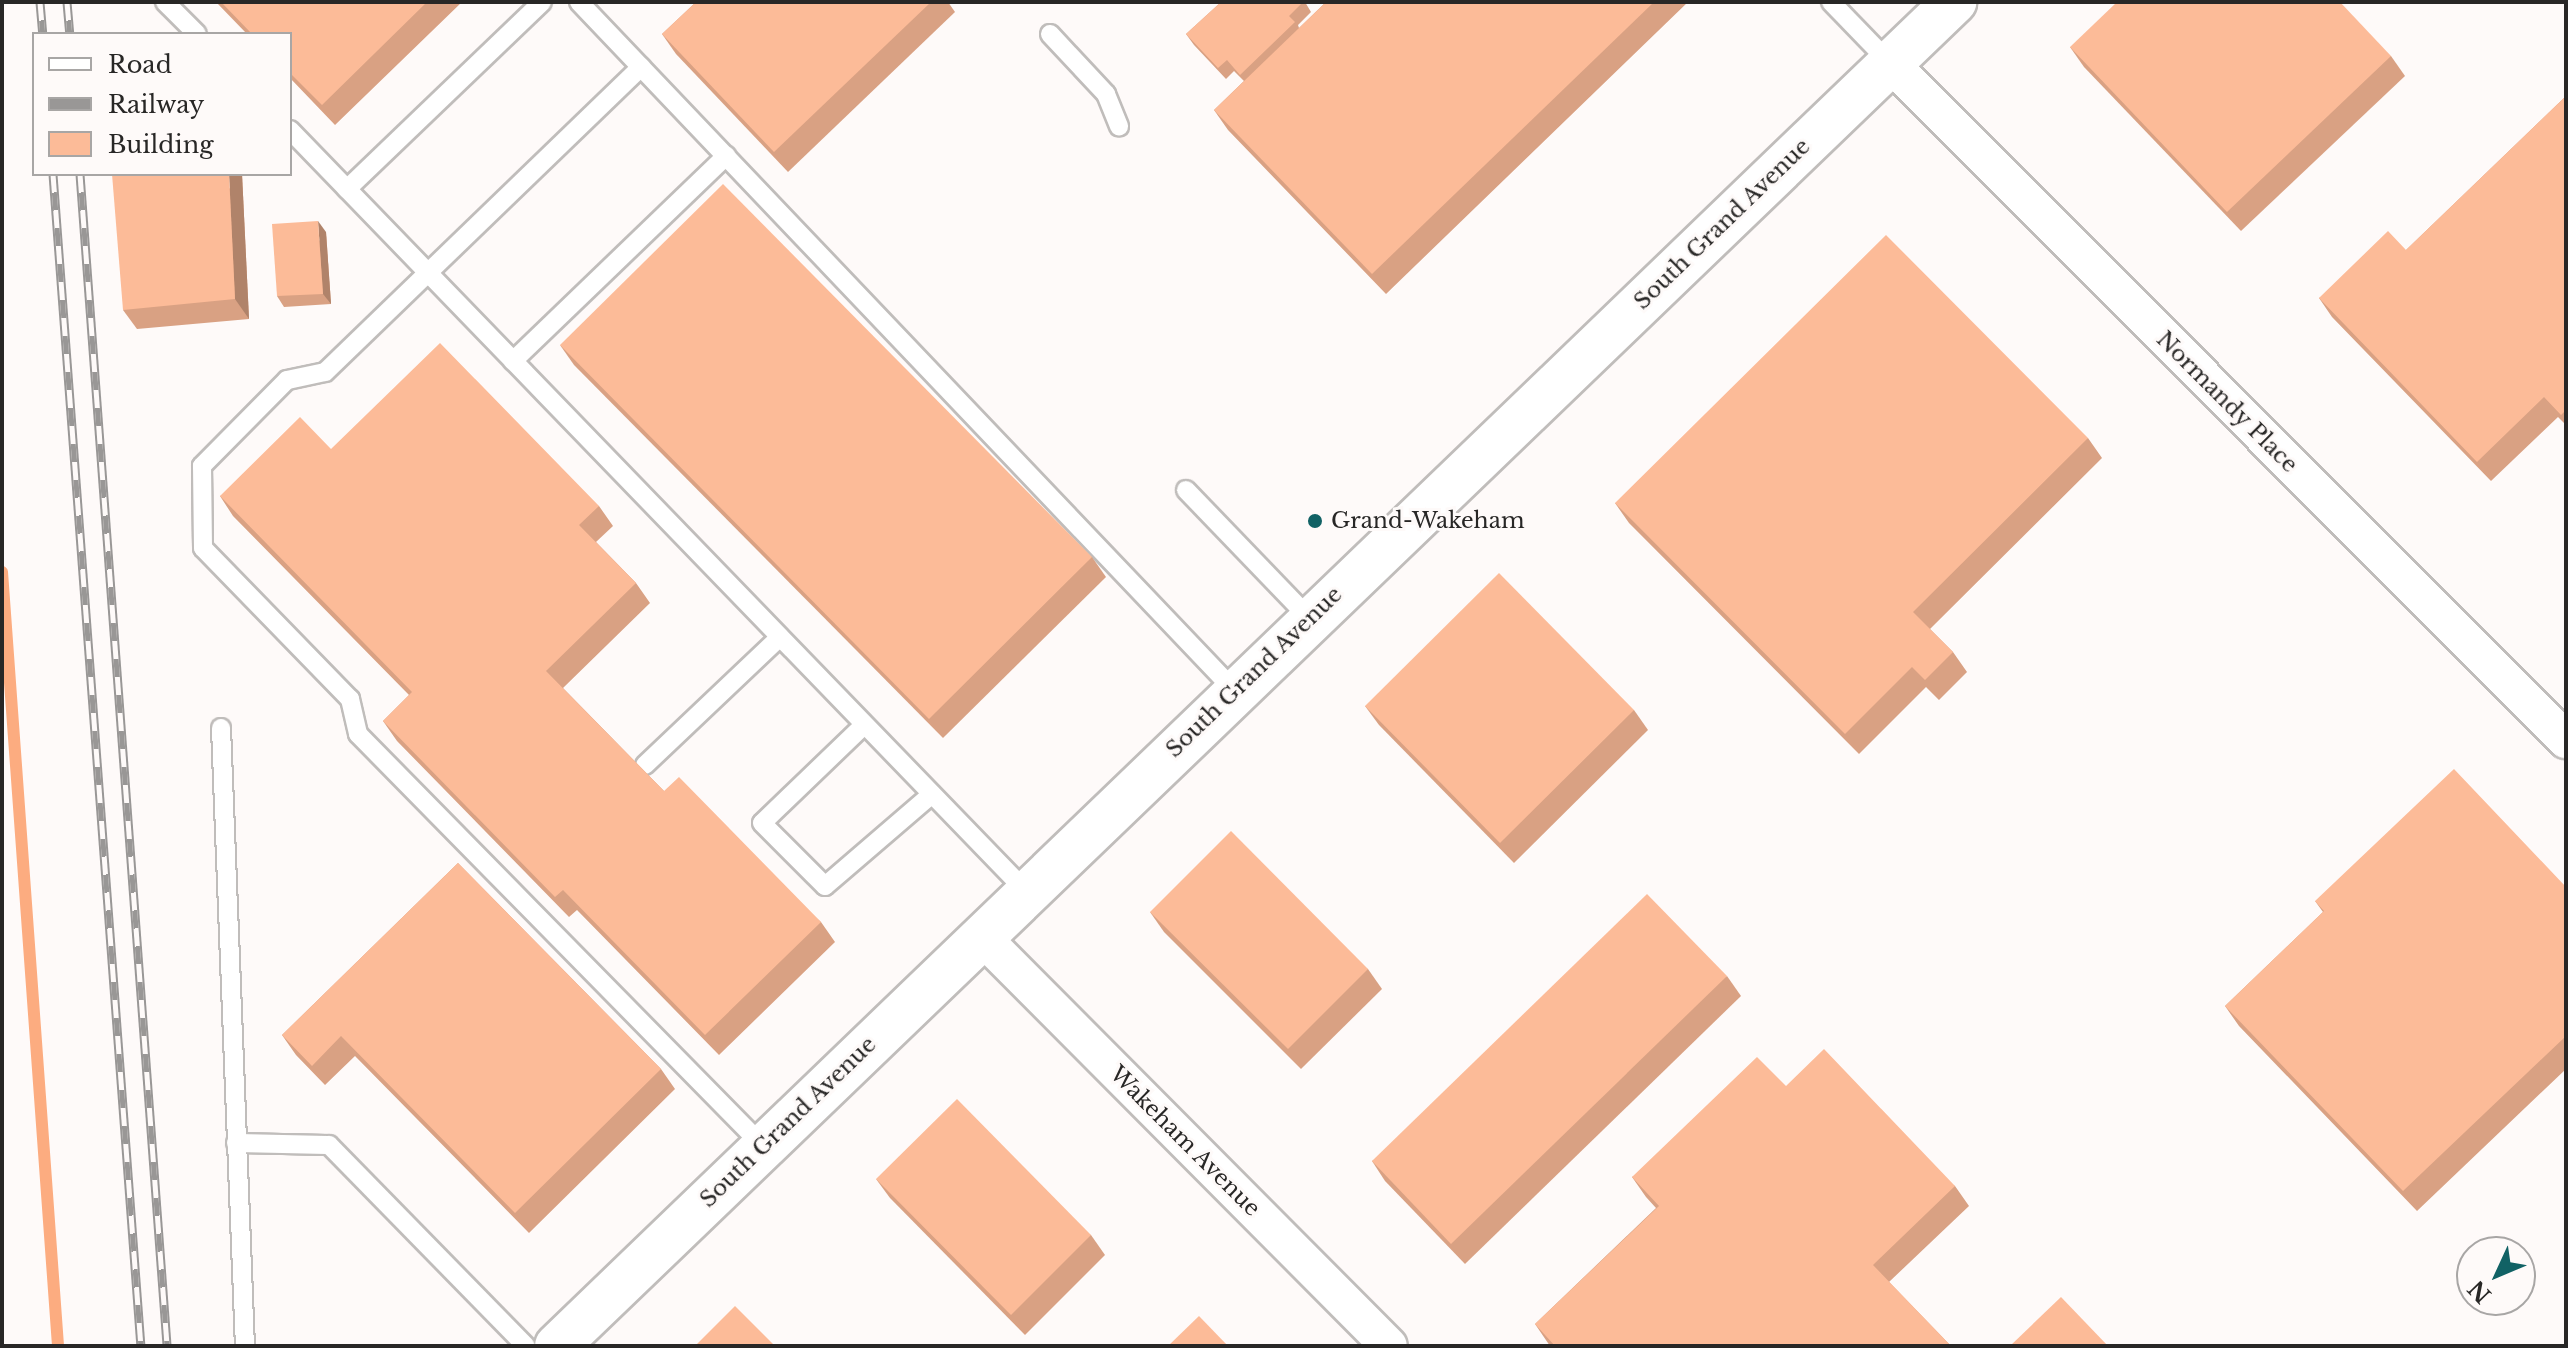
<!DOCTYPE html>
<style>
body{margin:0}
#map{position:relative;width:2568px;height:1348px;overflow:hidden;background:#fefaf9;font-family:"Libre Baskerville",serif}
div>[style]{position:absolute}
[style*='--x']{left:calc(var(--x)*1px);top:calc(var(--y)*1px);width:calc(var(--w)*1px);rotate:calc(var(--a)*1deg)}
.stream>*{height:12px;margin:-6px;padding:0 6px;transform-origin:6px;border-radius:6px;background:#fcac80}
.roads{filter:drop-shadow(2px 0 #c0bdbb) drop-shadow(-2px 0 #c0bdbb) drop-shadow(0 2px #c0bdbb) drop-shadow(0 -2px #c0bdbb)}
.service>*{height:18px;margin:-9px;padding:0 9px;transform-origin:9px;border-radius:9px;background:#fff}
.minor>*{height:36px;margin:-18px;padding:0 18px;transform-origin:18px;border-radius:18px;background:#fff}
.secondary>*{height:44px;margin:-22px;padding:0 22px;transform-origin:22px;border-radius:22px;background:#fff}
.rail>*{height:9px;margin-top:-4.5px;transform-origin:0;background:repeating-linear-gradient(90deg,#fefaf9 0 18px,#999796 0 36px);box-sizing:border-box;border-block:2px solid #999796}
.wall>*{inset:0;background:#d9a183}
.shaded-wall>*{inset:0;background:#b0836a}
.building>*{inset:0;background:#fcbb98}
.dots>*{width:22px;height:22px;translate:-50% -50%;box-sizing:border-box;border:4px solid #fefaf9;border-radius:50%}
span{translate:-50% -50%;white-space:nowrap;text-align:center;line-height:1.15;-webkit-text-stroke:6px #fefaf9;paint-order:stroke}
.street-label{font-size:22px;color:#282726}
.poi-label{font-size:22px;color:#282726}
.left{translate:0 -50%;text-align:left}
.frame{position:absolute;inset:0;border:4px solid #282726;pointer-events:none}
.legend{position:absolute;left:32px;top:32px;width:260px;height:144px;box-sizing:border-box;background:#fefaf9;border:2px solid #a8a6a5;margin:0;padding:10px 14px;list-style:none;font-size:24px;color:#282726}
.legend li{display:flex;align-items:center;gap:16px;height:40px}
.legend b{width:40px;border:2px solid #a8a6a5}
.north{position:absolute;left:2456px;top:1236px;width:80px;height:80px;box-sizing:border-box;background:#fefaf9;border:2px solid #a8a6a5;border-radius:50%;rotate:226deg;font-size:22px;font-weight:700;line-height:32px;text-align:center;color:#282726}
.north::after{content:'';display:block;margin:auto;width:28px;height:36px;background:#116265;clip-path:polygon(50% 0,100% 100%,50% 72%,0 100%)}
</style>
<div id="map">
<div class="stream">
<i style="--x:2;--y:572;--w:776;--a:85.86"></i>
</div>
<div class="roads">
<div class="service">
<i style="--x:165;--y:2;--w:45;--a:45"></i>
<i style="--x:579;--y:2;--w:950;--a:46.41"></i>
<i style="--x:1831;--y:2;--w:85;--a:46"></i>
<i style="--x:1050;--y:34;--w:82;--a:47"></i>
<i style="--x:1106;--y:94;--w:35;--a:68"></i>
<i style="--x:641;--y:67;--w:439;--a:136"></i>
<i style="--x:325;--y:372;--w:39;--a:168"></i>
<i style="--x:287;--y:380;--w:121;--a:134.7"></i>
<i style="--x:202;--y:466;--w:82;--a:89.3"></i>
<i style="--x:203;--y:548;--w:211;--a:45.8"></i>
<i style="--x:350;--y:699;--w:36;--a:77"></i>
<i style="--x:358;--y:734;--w:578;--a:45.49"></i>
<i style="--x:290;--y:130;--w:1059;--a:45.96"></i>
<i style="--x:347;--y:189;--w:270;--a:-43.8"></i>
<i style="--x:513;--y:361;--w:296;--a:-43.9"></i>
<i style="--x:1186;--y:490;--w:178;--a:46.1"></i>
<i style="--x:864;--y:725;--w:141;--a:136.1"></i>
<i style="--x:762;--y:823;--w:89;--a:45"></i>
<i style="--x:825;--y:886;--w:141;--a:-40.7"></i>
<i style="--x:221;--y:728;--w:618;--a:87.78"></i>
<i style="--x:645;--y:765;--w:186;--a:-43.5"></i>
<i style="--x:236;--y:1143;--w:93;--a:1.2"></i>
<i style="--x:329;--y:1145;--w:281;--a:45.6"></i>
</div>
<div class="minor">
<i style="--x:1890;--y:63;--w:957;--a:45.04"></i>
<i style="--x:981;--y:936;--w:578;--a:45.14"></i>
</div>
<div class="secondary">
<i style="--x:557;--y:1346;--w:1939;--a:-43.89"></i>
</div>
</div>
<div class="rail">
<i style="--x:40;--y:2;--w:32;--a:85"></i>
<i style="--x:67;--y:2;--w:32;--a:85"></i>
<i style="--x:53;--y:174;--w:1175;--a:85.71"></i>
<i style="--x:80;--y:174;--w:1175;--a:85.75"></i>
</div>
<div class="wall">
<i style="clip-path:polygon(216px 2px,462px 2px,335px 125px,290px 78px,290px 34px,247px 34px)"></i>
<i style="clip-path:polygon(696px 2px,948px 2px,955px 12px,788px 172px,676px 54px,662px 34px)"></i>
<i style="clip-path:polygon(1221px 2px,1305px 2px,1311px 12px,1298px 25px,1299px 28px,1326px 2px,1688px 2px,1386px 294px,1228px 130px,1214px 110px,1244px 81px,1234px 71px,1226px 79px,1194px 45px,1186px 34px)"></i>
<i style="clip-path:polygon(2070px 47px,2391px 56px,2405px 76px,2241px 231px,2084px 67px)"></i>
<i style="clip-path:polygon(2566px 96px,2566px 425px,2558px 417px,2491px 481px,2332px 317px,2319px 298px,2406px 250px)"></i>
<i style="clip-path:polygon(242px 174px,249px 319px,137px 329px,123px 310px)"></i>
<i style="clip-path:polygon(326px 232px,331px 304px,284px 307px,277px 296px)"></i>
<i style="clip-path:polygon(560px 345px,1092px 557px,1106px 577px,943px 738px,574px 365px)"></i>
<i style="clip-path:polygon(2088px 438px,2102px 458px,1930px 629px,1953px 652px,1967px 672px,1939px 700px,1926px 687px,1859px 754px,1629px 523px,1615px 503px)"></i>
<i style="clip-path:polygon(331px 449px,599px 506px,613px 526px,596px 542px,636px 583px,650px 603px,563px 688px,664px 791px,821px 922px,835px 942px,719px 1055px,577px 910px,569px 917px,397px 741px,383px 721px,409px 695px,233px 516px,220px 496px)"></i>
<i style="clip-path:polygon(1365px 706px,1634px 710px,1648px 730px,1514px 863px,1379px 725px)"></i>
<i style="clip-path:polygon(458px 863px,661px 1069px,675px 1089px,529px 1233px,355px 1056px,325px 1085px,296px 1055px,282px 1035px)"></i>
<i style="clip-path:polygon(2566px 887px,2566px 1069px,2417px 1211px,2239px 1026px,2225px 1006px,2323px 912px,2315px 901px)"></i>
<i style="clip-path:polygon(1150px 912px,1368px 969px,1382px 989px,1301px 1069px,1164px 932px)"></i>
<i style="clip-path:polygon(1727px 976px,1741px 996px,1465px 1264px,1385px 1181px,1372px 1161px)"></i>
<i style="clip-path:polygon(1786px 1086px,1955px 1186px,1969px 1206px,1889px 1282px,1951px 1346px,1550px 1346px,1535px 1324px,1656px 1208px,1646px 1197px,1632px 1177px)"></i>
<i style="clip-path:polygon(876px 1179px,1091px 1235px,1105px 1255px,1025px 1335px,890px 1198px)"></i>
</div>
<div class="shaded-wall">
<i style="clip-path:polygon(229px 174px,242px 174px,249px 319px,235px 299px)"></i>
<i style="clip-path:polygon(318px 221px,326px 232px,331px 304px,323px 294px)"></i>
</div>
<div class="building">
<i style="clip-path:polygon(221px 2px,427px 2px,322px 105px,290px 73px,290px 34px,252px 34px)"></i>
<i style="clip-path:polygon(696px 2px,931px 2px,774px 152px,662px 34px)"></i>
<i style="clip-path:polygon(1221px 2px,1303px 2px,1289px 16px,1295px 22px,1240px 75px,1227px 60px,1218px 68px,1186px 34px)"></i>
<i style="clip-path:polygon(1326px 2px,1654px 2px,1372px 274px,1214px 110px)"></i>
<i style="clip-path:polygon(2117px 2px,2340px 2px,2391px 56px,2227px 212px,2070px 47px)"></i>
<i style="clip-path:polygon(2566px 96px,2566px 410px,2561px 415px,2544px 397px,2477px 462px,2319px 298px,2388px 231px,2406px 250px)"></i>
<i style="clip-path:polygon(112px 174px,229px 174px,235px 299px,123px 310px)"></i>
<i style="clip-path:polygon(723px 184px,1092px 557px,929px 719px,560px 345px)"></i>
<i style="clip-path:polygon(318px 221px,323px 294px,277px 296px,272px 224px)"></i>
<i style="clip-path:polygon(1886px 235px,2088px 438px,1913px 612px,1953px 652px,1925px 680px,1912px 667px,1845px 734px,1615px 503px)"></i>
<i style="clip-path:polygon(440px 343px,599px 506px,579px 525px,636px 583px,546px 671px,664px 791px,679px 777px,821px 922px,705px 1035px,563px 890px,555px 897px,383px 721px,412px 692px,220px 496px,300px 417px,331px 449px)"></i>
<i style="clip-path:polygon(1499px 573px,1634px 710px,1500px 843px,1365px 706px)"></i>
<i style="clip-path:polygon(2454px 769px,2566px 887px,2566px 1036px,2403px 1191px,2225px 1006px,2324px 911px,2315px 901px)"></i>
<i style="clip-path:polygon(1231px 831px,1368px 969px,1288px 1049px,1150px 912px)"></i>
<i style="clip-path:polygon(458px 863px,661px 1069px,515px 1213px,341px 1036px,312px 1066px,282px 1035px)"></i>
<i style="clip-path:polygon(1647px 894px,1727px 976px,1451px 1244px,1372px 1161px)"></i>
<i style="clip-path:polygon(1824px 1049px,1955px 1186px,1873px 1265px,1951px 1346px,1555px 1346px,1535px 1324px,1659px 1206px,1632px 1177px,1757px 1057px,1786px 1086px)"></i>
<i style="clip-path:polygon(957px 1099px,1091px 1235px,1011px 1315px,876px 1179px)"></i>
<i style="clip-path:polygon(2061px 1297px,2108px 1346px,2010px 1346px)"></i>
<i style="clip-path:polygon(735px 1306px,775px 1346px,695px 1346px)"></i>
<i style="clip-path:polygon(1199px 1316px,1228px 1346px,1168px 1346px)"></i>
</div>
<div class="dots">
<i style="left:1315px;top:521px;background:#116265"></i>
</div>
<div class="street-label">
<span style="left:1722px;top:224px;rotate:-44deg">South Grand Avenue</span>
<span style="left:2227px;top:402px;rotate:45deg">Normandy Place</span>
<span style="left:1254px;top:672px;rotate:-44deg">South Grand Avenue</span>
<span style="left:788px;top:1122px;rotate:-44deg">South Grand Avenue</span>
<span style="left:1185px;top:1141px;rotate:45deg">Wakeham Avenue</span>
</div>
<div class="poi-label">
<span class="left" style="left:1331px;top:521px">Grand-Wakeham</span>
</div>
<div class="frame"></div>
<ul class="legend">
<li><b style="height:10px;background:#fff"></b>Road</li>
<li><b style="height:10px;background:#999796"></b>Railway</li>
<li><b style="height:22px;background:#fcbb98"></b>Building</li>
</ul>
<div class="north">N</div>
</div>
